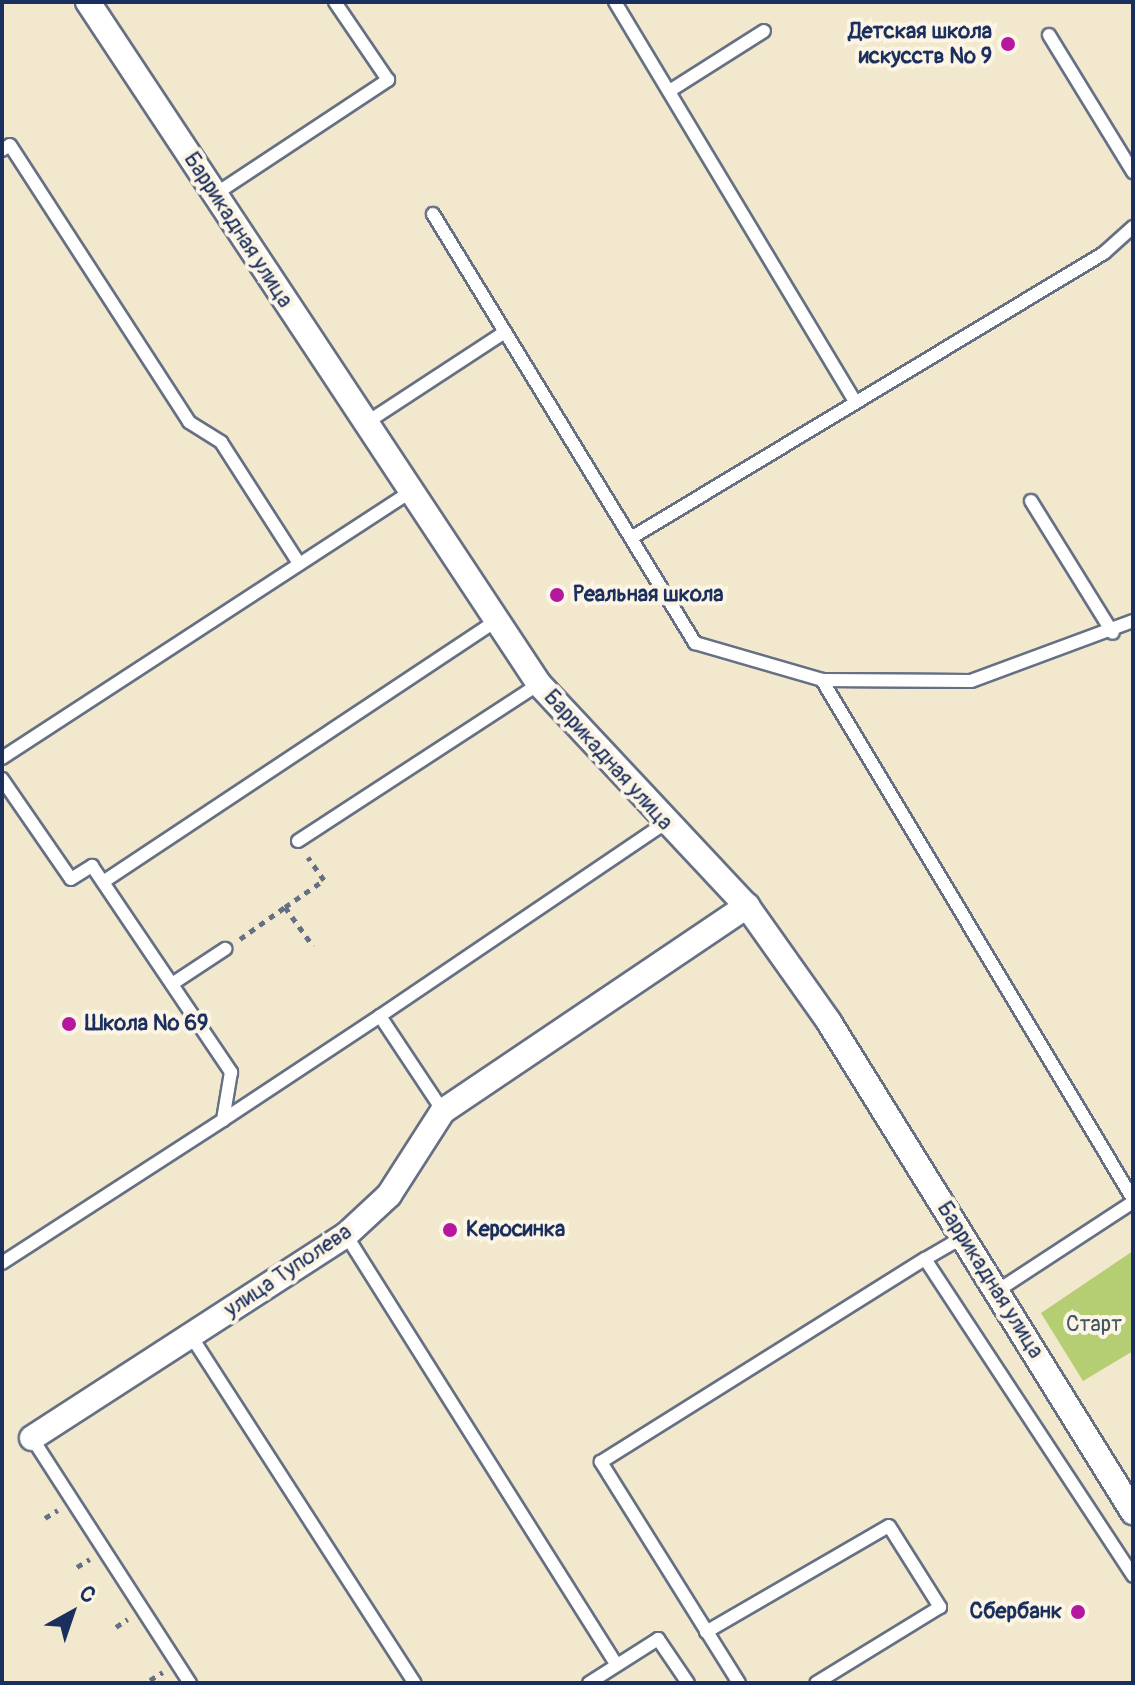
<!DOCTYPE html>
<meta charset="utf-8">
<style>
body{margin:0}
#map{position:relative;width:1135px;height:1685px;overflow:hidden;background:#f1e8cd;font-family:Pangolin,sans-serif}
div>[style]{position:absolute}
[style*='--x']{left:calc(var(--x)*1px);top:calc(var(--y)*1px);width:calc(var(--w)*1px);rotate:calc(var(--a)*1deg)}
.green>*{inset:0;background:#b5ce73}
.path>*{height:5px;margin-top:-2.5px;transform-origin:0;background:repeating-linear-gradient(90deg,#667085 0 6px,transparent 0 12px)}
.roads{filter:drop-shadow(2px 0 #667085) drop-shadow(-2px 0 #667085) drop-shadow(0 2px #667085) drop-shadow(0 -2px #667085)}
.service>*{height:12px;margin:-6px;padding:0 6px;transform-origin:6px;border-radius:6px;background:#fff}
.minor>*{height:24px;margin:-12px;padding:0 12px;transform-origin:12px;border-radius:12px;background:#fff}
.dots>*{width:22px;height:22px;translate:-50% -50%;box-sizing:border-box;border:4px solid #fcf5e5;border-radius:50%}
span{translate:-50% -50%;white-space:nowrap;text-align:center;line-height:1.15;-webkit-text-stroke:8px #fcf5e5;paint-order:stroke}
.poi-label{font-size:22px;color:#1b2f5e;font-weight:700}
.right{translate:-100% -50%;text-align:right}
.left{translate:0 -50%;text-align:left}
.street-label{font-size:22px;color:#1b2f5e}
.park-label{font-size:22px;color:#425763}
.frame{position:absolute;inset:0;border:4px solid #1b2f5e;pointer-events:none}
.north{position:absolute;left:32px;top:1573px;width:80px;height:80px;-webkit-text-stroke:6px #fcf5e5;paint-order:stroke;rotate:40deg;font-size:22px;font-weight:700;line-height:32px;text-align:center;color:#1b2f5e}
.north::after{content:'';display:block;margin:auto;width:28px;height:36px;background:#1b2f5e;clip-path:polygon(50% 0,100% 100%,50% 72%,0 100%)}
</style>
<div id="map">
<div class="green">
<i style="clip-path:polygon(1133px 1251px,1133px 1351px,1083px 1381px,1041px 1313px)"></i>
</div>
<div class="path">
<i style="--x:285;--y:907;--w:47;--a:-34.7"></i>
<i style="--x:324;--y:880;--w:28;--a:-125"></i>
<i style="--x:240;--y:939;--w:55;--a:-35.4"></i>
<i style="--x:285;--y:907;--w:48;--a:54.3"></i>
<i style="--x:45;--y:1518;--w:15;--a:-32"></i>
<i style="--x:77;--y:1567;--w:15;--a:-32"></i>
<i style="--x:116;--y:1627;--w:14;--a:-34"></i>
<i style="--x:150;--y:1680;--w:15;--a:-32"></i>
</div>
<div class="roads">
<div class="service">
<i style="--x:615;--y:2;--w:463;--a:59"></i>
<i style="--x:1049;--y:35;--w:161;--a:58.5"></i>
<i style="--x:671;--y:90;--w:110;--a:-32.4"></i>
<i style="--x:2;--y:150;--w:9;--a:-32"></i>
<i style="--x:10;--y:145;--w:330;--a:57.1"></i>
<i style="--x:189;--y:422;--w:38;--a:32"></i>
<i style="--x:221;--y:442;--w:143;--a:57.3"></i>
<i style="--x:214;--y:195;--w:209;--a:-33.5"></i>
<i style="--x:388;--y:80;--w:94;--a:-124.2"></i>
<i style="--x:433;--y:214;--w:503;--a:58.59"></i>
<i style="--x:695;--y:643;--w:132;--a:16.2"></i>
<i style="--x:822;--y:680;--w:149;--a:0.4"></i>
<i style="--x:971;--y:681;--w:173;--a:-20.3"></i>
<i style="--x:366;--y:423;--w:166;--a:-33.2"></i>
<i style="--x:1031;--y:501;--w:155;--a:58.2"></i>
<i style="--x:631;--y:538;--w:552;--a:-31.07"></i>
<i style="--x:1104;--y:253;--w:39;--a:-42"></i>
<i style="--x:822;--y:680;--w:605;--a:59.07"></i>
<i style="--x:2;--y:758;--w:489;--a:-33.1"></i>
<i style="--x:2;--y:779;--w:121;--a:55.4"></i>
<i style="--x:71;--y:879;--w:25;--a:-32"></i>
<i style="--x:92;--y:866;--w:249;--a:56"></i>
<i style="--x:231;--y:1072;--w:49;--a:99.5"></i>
<i style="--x:223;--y:1120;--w:188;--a:-33.5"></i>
<i style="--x:298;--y:841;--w:288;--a:-33.1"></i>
<i style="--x:103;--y:882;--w:472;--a:-33.6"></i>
<i style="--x:172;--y:984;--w:64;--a:-33.4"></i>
<i style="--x:443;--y:1111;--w:114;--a:-123.6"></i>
<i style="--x:380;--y:1016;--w:344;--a:-34.1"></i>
<i style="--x:346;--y:1235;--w:507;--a:57.81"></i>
<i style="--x:963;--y:1237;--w:44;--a:149.9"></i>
<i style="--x:925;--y:1259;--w:379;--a:56.7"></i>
<i style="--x:2;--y:1263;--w:263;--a:-32.9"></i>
<i style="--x:997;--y:1291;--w:163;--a:-33.2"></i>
<i style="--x:191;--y:1336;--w:413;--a:57.2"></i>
<i style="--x:32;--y:1438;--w:292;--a:57.2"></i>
<i style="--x:706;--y:1632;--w:211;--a:-30.1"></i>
<i style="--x:889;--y:1526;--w:96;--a:57.8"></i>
<i style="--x:940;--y:1607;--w:145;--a:148.5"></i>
<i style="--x:589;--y:1683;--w:82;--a:-32.5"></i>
<i style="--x:658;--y:1639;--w:53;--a:55.7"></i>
<i style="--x:739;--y:1683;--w:261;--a:-122"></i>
<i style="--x:601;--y:1462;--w:382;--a:-32.1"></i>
</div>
<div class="minor">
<i style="--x:88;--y:2;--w:818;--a:56.52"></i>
<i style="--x:539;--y:684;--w:304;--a:46.9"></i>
<i style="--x:747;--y:906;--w:142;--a:54.7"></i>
<i style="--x:829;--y:1022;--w:577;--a:58.18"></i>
<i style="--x:32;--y:1438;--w:374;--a:-32.9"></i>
<i style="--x:346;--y:1235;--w:59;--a:-42.9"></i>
<i style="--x:389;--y:1195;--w:100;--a:-57.3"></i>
<i style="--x:443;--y:1111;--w:367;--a:-34"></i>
</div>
</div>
<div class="dots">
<i style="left:1008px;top:44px;background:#b5179e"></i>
<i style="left:557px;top:595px;background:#b5179e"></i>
<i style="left:69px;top:1024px;background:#b5179e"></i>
<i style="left:450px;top:1230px;background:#b5179e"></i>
<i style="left:1078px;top:1612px;background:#b5179e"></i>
</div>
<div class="poi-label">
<span class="right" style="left:992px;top:44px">Детская школа<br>искусств № 9</span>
<span class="left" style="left:573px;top:595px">Реальная школа</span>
<span class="left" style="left:85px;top:1024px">Школа № 69</span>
<span class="left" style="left:466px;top:1230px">Керосинка</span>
<span class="right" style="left:1062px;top:1612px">Сбербанк</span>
</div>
<div class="street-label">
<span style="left:238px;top:230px;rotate:57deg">Баррикадная улица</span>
<span style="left:608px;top:760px;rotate:48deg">Баррикадная улица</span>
<span style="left:288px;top:1271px;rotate:-34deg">улица Туполева</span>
<span style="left:990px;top:1280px;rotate:58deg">Баррикадная улица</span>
</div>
<div class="park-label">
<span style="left:1094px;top:1325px">Старт</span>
</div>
<div class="frame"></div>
<div class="north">С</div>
</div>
